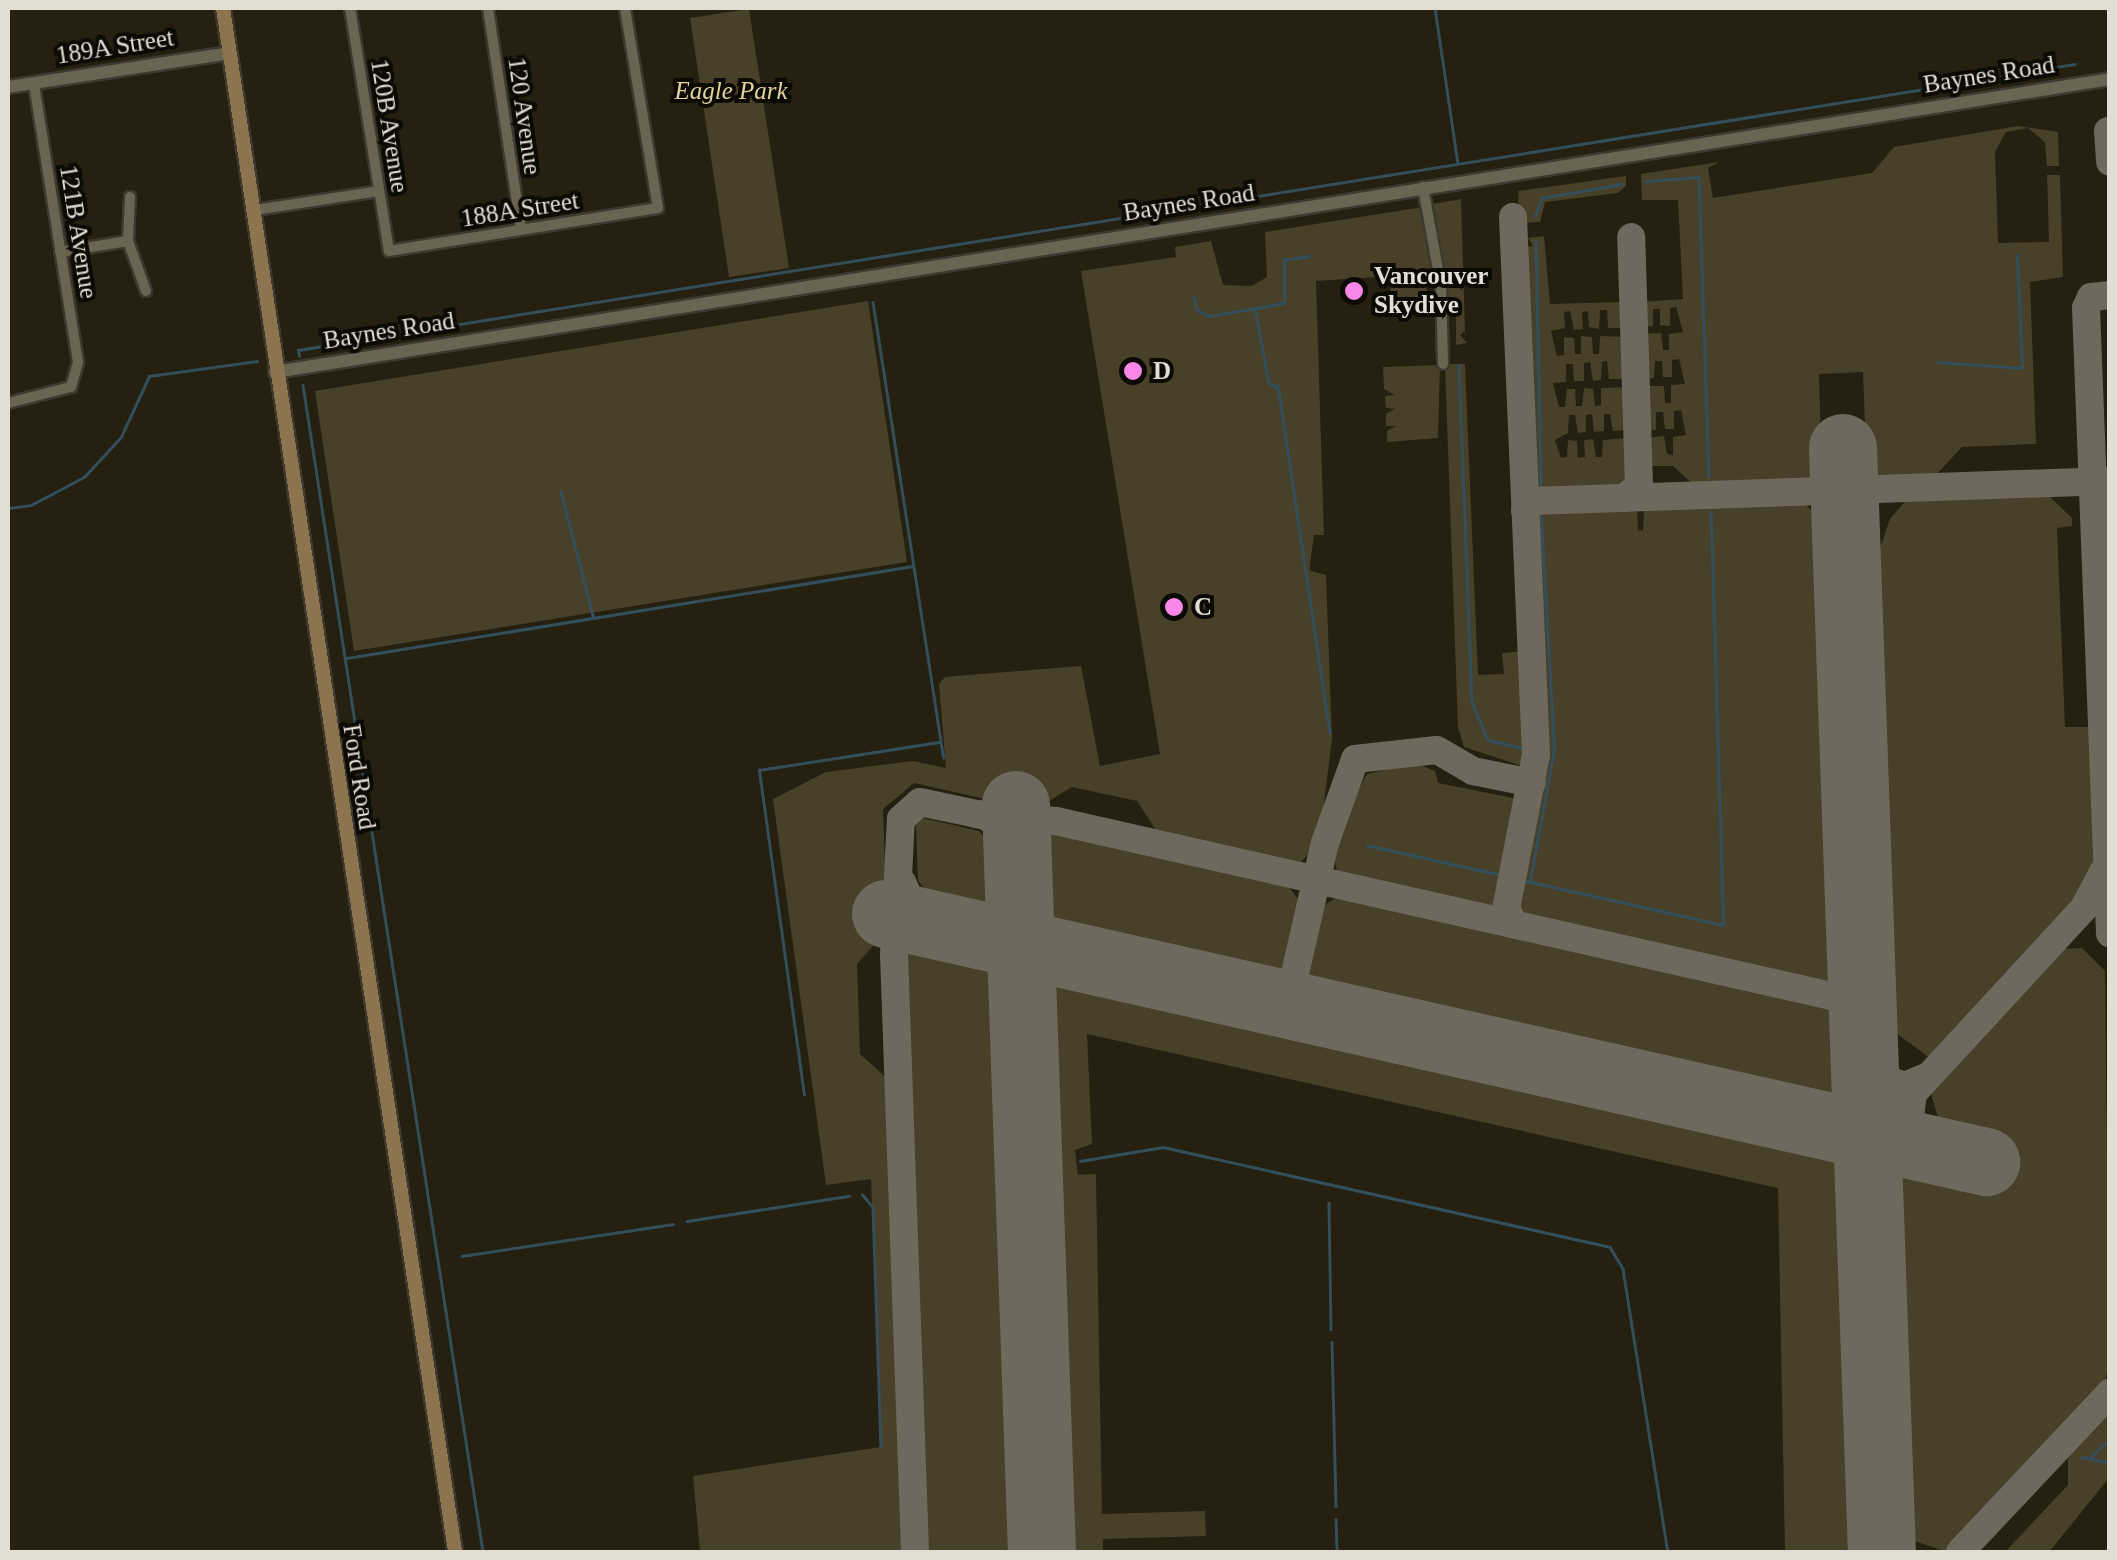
<!DOCTYPE html>
<style>
body{margin:0}
#map{position:relative;width:2117px;height:1560px;overflow:hidden;background:#252010;font-family:Georgia,serif}
div>[style]{position:absolute}
[style*='--x']{left:calc(var(--x)*1px);top:calc(var(--y)*1px);width:calc(var(--w)*1px);rotate:calc(var(--a)*1deg)}
.green>*{inset:0;background:#484028}
.stream>*{height:2.5px;margin:-1.25px;padding:0 1.25px;transform-origin:1.25px;border-radius:1.25px;background:#334f5c}
.taxiway>*{height:28px;margin:-14px;padding:0 14px;transform-origin:14px;border-radius:14px;background:#6e695c}
.runway>*{height:68px;margin:-34px;padding:0 34px;transform-origin:34px;border-radius:34px;background:#6e695c}
.roads{filter:drop-shadow(2px 0 #3d392f) drop-shadow(-2px 0 #3d392f) drop-shadow(0 2px #3d392f) drop-shadow(0 -2px #3d392f)}
.minor>*{height:10px;margin:-5px;padding:0 5px;transform-origin:5px;border-radius:5px;background:#6a6452}
.tertiary>*{height:12px;margin:-6px;padding:0 6px;transform-origin:6px;border-radius:6px;background:#6a6452}
.secondary>*{height:14px;margin:-7px;padding:0 7px;transform-origin:7px;border-radius:7px;background:#8c744e}
.dots>*{width:28px;height:28px;translate:-50% -50%;box-sizing:border-box;border:5px solid #0c0a04;border-radius:50%}
span{translate:-50% -50%;white-space:nowrap;text-align:center;line-height:1.15;-webkit-text-stroke:8px #0c0a04;paint-order:stroke}
.street-label{font-size:25px;color:#e2ded4}
.park-label{font-size:25px;color:#e2d29e;font-style:italic}
.poi-label{font-size:25px;color:#e2ded4;font-weight:700}
.left{translate:0 -50%;text-align:left}
.frame{position:absolute;inset:0;border:10px solid #e2ded4;pointer-events:none}
</style>
<div id="map">
<div class="green">
<i style="clip-path:polygon(749px 9px,789px 268px,729px 277px,690px 18px)"></i>
<i style="clip-path:polygon(2018px 126px,2058px 132px,2059px 166px,2047px 166px,2045px 142px,2028px 128px,2006px 132px,1995px 152px,1998px 243px,2049px 242px,2047px 175px,2060px 175px,2063px 277px,2030px 282px,2036px 444px,1962px 447px,1935px 476px,1867px 478px,1863px 372px,1819px 374px,1822px 478px,1695px 486px,1673px 466px,1646px 466px,1645px 438px,1664px 436px,1667px 454px,1673px 455px,1673px 437px,1686px 435px,1681px 410px,1674px 411px,1674px 429px,1665px 429px,1663px 412px,1656px 412px,1656px 430px,1644px 430px,1643px 386px,1664px 386px,1665px 403px,1671px 403px,1671px 385px,1685px 384px,1679px 359px,1672px 360px,1672px 377px,1663px 377px,1662px 361px,1655px 361px,1654px 378px,1643px 379px,1641px 334px,1661px 333px,1663px 350px,1669px 350px,1669px 334px,1683px 332px,1676px 307px,1670px 308px,1670px 326px,1660px 325px,1660px 309px,1653px 309px,1653px 326px,1641px 327px,1640px 302px,1683px 299px,1678px 200px,1642px 200px,1641px 174px,1719px 162px,1708px 168px,1713px 198px,1872px 173px,1894px 147px)"></i>
<i style="clip-path:polygon(1626px 176px,1626px 186px,1618px 193px,1545px 202px,1540px 222px,1520px 223px,1518px 191px)"></i>
<i style="clip-path:polygon(1461px 199px,1465px 331px,1460px 335px,1467px 343px,1456px 345px,1456px 303px,1447px 301px,1433px 204px)"></i>
<i style="clip-path:polygon(1423px 207px,1436px 284px,1427px 285px,1426px 299px,1382px 306px,1391px 300px,1390px 276px,1316px 281px,1324px 535px,1314px 535px,1310px 564px,1310px 571px,1326px 575px,1332px 739px,1319px 842px,1295px 869px,1161px 838px,1137px 801px,1072px 787px,1034px 810px,1033px 800px,999px 802px,914px 783px,883px 809px,886px 894px,877px 928px,886px 931px,857px 964px,860px 1054px,892px 1083px,909px 1552px,700px 1552px,693px 1476px,881px 1447px,871px 1179px,826px 1185px,773px 799px,826px 772px,913px 761px,946px 768px,939px 684px,945px 677px,1081px 666px,1100px 766px,1160px 754px,1081px 271px,1176px 257px,1175px 247px,1211px 241px,1223px 285px,1252px 286px,1267px 277px,1265px 232px)"></i>
<i style="clip-path:polygon(1544px 236px,1550px 304px,1624px 302px,1625px 328px,1608px 328px,1607px 310px,1600px 310px,1599px 329px,1589px 327px,1588px 311px,1582px 312px,1583px 329px,1574px 330px,1570px 311px,1564px 312px,1565px 328px,1551px 331px,1557px 356px,1564px 355px,1564px 337px,1574px 338px,1575px 354px,1581px 354px,1581px 336px,1592px 337px,1593px 354px,1599px 354px,1600px 336px,1626px 337px,1626px 379px,1609px 379px,1607px 361px,1602px 362px,1601px 380px,1593px 381px,1590px 362px,1584px 363px,1584px 381px,1574px 381px,1573px 364px,1566px 364px,1566px 382px,1553px 383px,1559px 407px,1565px 407px,1567px 389px,1575px 389px,1576px 406px,1582px 406px,1584px 388px,1593px 389px,1595px 406px,1601px 405px,1601px 388px,1627px 387px,1628px 430px,1613px 431px,1610px 414px,1604px 414px,1604px 431px,1594px 432px,1592px 414px,1586px 415px,1586px 432px,1578px 433px,1575px 415px,1569px 415px,1568px 433px,1555px 440px,1561px 458px,1567px 457px,1568px 440px,1577px 441px,1578px 458px,1585px 457px,1584px 440px,1593px 439px,1596px 457px,1602px 457px,1603px 440px,1627px 438px,1628px 488px,1535px 488px,1527px 247px,1533px 246px,1528px 238px)"></i>
<i style="clip-path:polygon(868px 301px,907px 562px,354px 651px,315px 391px)"></i>
<i style="clip-path:polygon(1445px 364px,1465px 364px,1478px 675px,1504px 674px,1502px 653px,1525px 651px,1531px 756px,1522px 766px,1464px 747px,1458px 728px)"></i>
<i style="clip-path:polygon(1440px 365px,1438px 438px,1387px 442px,1387px 431px,1396px 426px,1386px 426px,1386px 414px,1395px 409px,1386px 408px,1385px 396px,1395px 395px,1384px 389px,1383px 367px)"></i>
<i style="clip-path:polygon(2047px 494px,2072px 518px,2072px 526px,2057px 528px,2065px 727px,2089px 727px,2094px 861px,2079px 897px,1930px 1058px,1885px 1025px,1870px 577px,1890px 519px,1907px 499px)"></i>
<i style="clip-path:polygon(1803px 502px,1824px 523px,1839px 977px,1823px 987px,1516px 918px,1513px 901px,1541px 765px,1536px 514px,1637px 508px,1638px 530px,1643px 531px,1644px 508px)"></i>
<i style="clip-path:polygon(1415px 763px,1435px 771px,1438px 783px,1523px 800px,1503px 895px,1493px 912px,1345px 880px,1336px 868px,1332px 838px,1367px 774px)"></i>
<i style="clip-path:polygon(923px 818px,979px 831px,1002px 859px,1004px 923px,941px 908px,918px 881px,916px 824px)"></i>
<i style="clip-path:polygon(1056px 828px,1284px 880px,1303px 906px,1289px 964px,1263px 980px,1038px 930px,1036px 844px)"></i>
<i style="clip-path:polygon(1344px 893px,1820px 1000px,1841px 1022px,1844px 1102px,1832px 1110px,1321px 994px,1304px 967px,1317px 910px)"></i>
<i style="clip-path:polygon(922px 939px,1006px 958px,1026px 1552px,922px 1552px,901px 957px)"></i>
<i style="clip-path:polygon(2082px 948px,2105px 971px,2109px 1367px,2104px 1382px,1947px 1552px,1903px 1537px,1890px 1157px,1983px 1178px,1990px 1145px,1943px 1135px,1930px 1090px,2062px 949px)"></i>
<i style="clip-path:polygon(1039px 965px,1835px 1145px,1846px 1156px,1860px 1552px,1785px 1552px,1778px 1188px,1087px 1034px,1092px 1144px,1075px 1150px,1078px 1175px,1096px 1174px,1102px 1514px,1205px 1511px,1206px 1536px,1103px 1539px,1103px 1552px,1059px 1552px)"></i>
<i style="clip-path:polygon(2109px 1408px,2109px 1478px,2049px 1552px,2005px 1552px,2068px 1485px,2068px 1453px)"></i>
</div>
<div class="stream">
<i style="--x:1435;--y:8;--w:157;--a:81.6"></i>
<i style="--x:2043;--y:69;--w:32;--a:-9"></i>
<i style="--x:1646;--y:181;--w:53;--a:-4.3"></i>
<i style="--x:1699;--y:177;--w:300;--a:88.1"></i>
<i style="--x:1535;--y:216;--w:19;--a:-69"></i>
<i style="--x:1542;--y:198;--w:81;--a:-9.9"></i>
<i style="--x:1536;--y:241;--w:244;--a:88.8"></i>
<i style="--x:1194;--y:297;--w:13;--a:77"></i>
<i style="--x:1197;--y:310;--w:13;--a:27"></i>
<i style="--x:1209;--y:316;--w:76;--a:-9.8"></i>
<i style="--x:1284;--y:303;--w:43;--a:-90"></i>
<i style="--x:1284;--y:260;--w:25;--a:-9"></i>
<i style="--x:873;--y:302;--w:461;--a:81.2"></i>
<i style="--x:1255;--y:309;--w:75;--a:79.3"></i>
<i style="--x:1269;--y:383;--w:10;--a:29"></i>
<i style="--x:299;--y:356;--w:6;--a:-99"></i>
<i style="--x:298;--y:350;--w:1754;--a:-9.12"></i>
<i style="--x:1938;--y:362;--w:84;--a:4.1"></i>
<i style="--x:2022;--y:368;--w:112;--a:-92.6"></i>
<i style="--x:1459;--y:365;--w:337;--a:87.8"></i>
<i style="--x:1472;--y:702;--w:41;--a:67.2"></i>
<i style="--x:1488;--y:740;--w:40;--a:13"></i>
<i style="--x:303;--y:385;--w:1181;--a:81.23"></i>
<i style="--x:1278;--y:385;--w:352;--a:81.5"></i>
<i style="--x:561;--y:491;--w:129;--a:75.6"></i>
<i style="--x:8;--y:508;--w:23;--a:-7"></i>
<i style="--x:31;--y:505;--w:60;--a:-27.8"></i>
<i style="--x:84;--y:477;--w:54;--a:-47.2"></i>
<i style="--x:121;--y:437;--w:67;--a:-65.3"></i>
<i style="--x:149;--y:376;--w:109;--a:-7.9"></i>
<i style="--x:347;--y:658;--w:573;--a:-9.23"></i>
<i style="--x:1367;--y:845;--w:137;--a:12.6"></i>
<i style="--x:1522;--y:880;--w:206;--a:12.6"></i>
<i style="--x:1723;--y:925;--w:412;--a:-91.7"></i>
<i style="--x:1530;--y:881;--w:134;--a:-79.7"></i>
<i style="--x:1554;--y:749;--w:232;--a:-93.2"></i>
<i style="--x:804;--y:1095;--w:328;--a:-97.9"></i>
<i style="--x:759;--y:770;--w:182;--a:-8.8"></i>
<i style="--x:1080;--y:1161;--w:84;--a:-9.6"></i>
<i style="--x:1163;--y:1147;--w:458;--a:12.6"></i>
<i style="--x:1610;--y:1247;--w:26;--a:59"></i>
<i style="--x:1623;--y:1269;--w:287;--a:81"></i>
<i style="--x:862;--y:1194;--w:17;--a:50"></i>
<i style="--x:873;--y:1207;--w:239;--a:88.1"></i>
<i style="--x:1329;--y:1203;--w:126;--a:89.1"></i>
<i style="--x:687;--y:1221;--w:164;--a:-8.8"></i>
<i style="--x:462;--y:1256;--w:213;--a:-8.6"></i>
<i style="--x:1332;--y:1342;--w:164;--a:88.6"></i>
<i style="--x:2082;--y:1457;--w:29;--a:12"></i>
<i style="--x:2090;--y:1458;--w:28;--a:-45"></i>
<i style="--x:1336;--y:1519;--w:33;--a:88"></i>
</div>
<div class="taxiway">
<i style="--x:2108;--y:131;--w:31;--a:86"></i>
<i style="--x:1513;--y:217;--w:538;--a:87.55"></i>
<i style="--x:1536;--y:755;--w:157;--a:101"></i>
<i style="--x:1506;--y:909;--w:18;--a:61"></i>
<i style="--x:2110;--y:295;--w:19;--a:174"></i>
<i style="--x:2091;--y:297;--w:12;--a:114"></i>
<i style="--x:2086;--y:308;--w:626;--a:87.8"></i>
<i style="--x:1625;--y:498;--w:19;--a:-43"></i>
<i style="--x:1639;--y:485;--w:248;--a:-91.8"></i>
<i style="--x:1525;--y:510;--w:12;--a:-48"></i>
<i style="--x:1533;--y:501;--w:576;--a:-1.99"></i>
<i style="--x:976;--y:814;--w:80;--a:5"></i>
<i style="--x:1056;--y:821;--w:800;--a:12.72"></i>
<i style="--x:1836;--y:997;--w:31;--a:42"></i>
<i style="--x:1859;--y:1018;--w:60;--a:73.7"></i>
<i style="--x:1876;--y:1076;--w:31;--a:19"></i>
<i style="--x:1905;--y:1086;--w:25;--a:-23"></i>
<i style="--x:902;--y:882;--w:30;--a:66"></i>
<i style="--x:914;--y:909;--w:29;--a:34"></i>
<i style="--x:1288;--y:1004;--w:165;--a:-77.1"></i>
<i style="--x:1325;--y:843;--w:89;--a:-70.3"></i>
<i style="--x:1355;--y:759;--w:82;--a:-6.3"></i>
<i style="--x:1437;--y:750;--w:42;--a:30.3"></i>
<i style="--x:1473;--y:771;--w:60;--a:11.5"></i>
<i style="--x:1913;--y:1093;--w:33;--a:97"></i>
<i style="--x:1909;--y:1126;--w:20;--a:57"></i>
<i style="--x:1920;--y:1143;--w:20;--a:24"></i>
<i style="--x:1827;--y:1126;--w:34;--a:2"></i>
<i style="--x:1861;--y:1127;--w:32;--a:-24"></i>
<i style="--x:1869;--y:1176;--w:51;--a:-75.1"></i>
<i style="--x:1882;--y:1127;--w:298;--a:-47.3"></i>
<i style="--x:2084;--y:908;--w:41;--a:-62.2"></i>
<i style="--x:1881;--y:1535;--w:17;--a:80"></i>
<i style="--x:915;--y:1552;--w:597;--a:-92.01"></i>
<i style="--x:894;--y:955;--w:136;--a:-87.1"></i>
<i style="--x:901;--y:819;--w:25;--a:-42"></i>
<i style="--x:920;--y:802;--w:67;--a:12"></i>
<i style="--x:986;--y:816;--w:26;--a:37"></i>
<i style="--x:1007;--y:832;--w:32;--a:70"></i>
<i style="--x:1960;--y:1552;--w:219;--a:-46.7"></i>
</div>
<div class="runway">
<i style="--x:1843;--y:448;--w:1105;--a:87.98"></i>
<i style="--x:1016;--y:805;--w:747;--a:88.01"></i>
<i style="--x:886;--y:914;--w:1128;--a:12.71"></i>
</div>
<div class="roads">
<div class="minor">
<i style="--x:350;--y:8;--w:246;--a:80.9"></i>
<i style="--x:389;--y:251;--w:272;--a:-9.1"></i>
<i style="--x:658;--y:208;--w:203;--a:-99.4"></i>
<i style="--x:488;--y:8;--w:224;--a:81.5"></i>
<i style="--x:1423;--y:187;--w:101;--a:79.7"></i>
<i style="--x:1441;--y:286;--w:78;--a:88.5"></i>
<i style="--x:130;--y:197;--w:44;--a:92.6"></i>
<i style="--x:128;--y:241;--w:53;--a:70.2"></i>
<i style="--x:255;--y:210;--w:125;--a:-8.7"></i>
<i style="--x:60;--y:252;--w:69;--a:-9.2"></i>
<i style="--x:8;--y:403;--w:65;--a:-14.3"></i>
<i style="--x:71;--y:387;--w:26;--a:-74"></i>
<i style="--x:78;--y:362;--w:282;--a:-99"></i>
</div>
<div class="tertiary">
<i style="--x:8;--y:87;--w:224;--a:-8.7"></i>
<i style="--x:275;--y:372;--w:1858;--a:-9.07"></i>
</div>
<div class="secondary">
<i style="--x:223;--y:8;--w:1561;--a:81.45"></i>
</div>
</div>
<div class="dots">
<i style="left:1354px;top:291px;background:#f987e9"></i>
<i style="left:1133px;top:371px;background:#f987e9"></i>
<i style="left:1174px;top:607px;background:#f987e9"></i>
</div>
<div class="street-label">
<span style="left:115px;top:47px;rotate:-9deg">189A Street</span>
<span style="left:1989px;top:75px;rotate:-9deg">Baynes Road</span>
<span style="left:524px;top:116px;rotate:82deg">120 Avenue</span>
<span style="left:389px;top:126px;rotate:81deg">120B Avenue</span>
<span style="left:1189px;top:203px;rotate:-9deg">Baynes Road</span>
<span style="left:520px;top:210px;rotate:-9deg">188A Street</span>
<span style="left:78px;top:232px;rotate:81deg">121B Avenue</span>
<span style="left:389px;top:331px;rotate:-9deg">Baynes Road</span>
<span style="left:359px;top:777px;rotate:81deg">Ford Road</span>
</div>
<div class="park-label">
<span style="left:731px;top:91px">Eagle Park</span>
</div>
<div class="poi-label">
<span class="left" style="left:1374px;top:291px">Vancouver<br>Skydive</span>
<span class="left" style="left:1153px;top:371px">D</span>
<span class="left" style="left:1194px;top:607px">C</span>
</div>
<div class="frame"></div>
</div>
